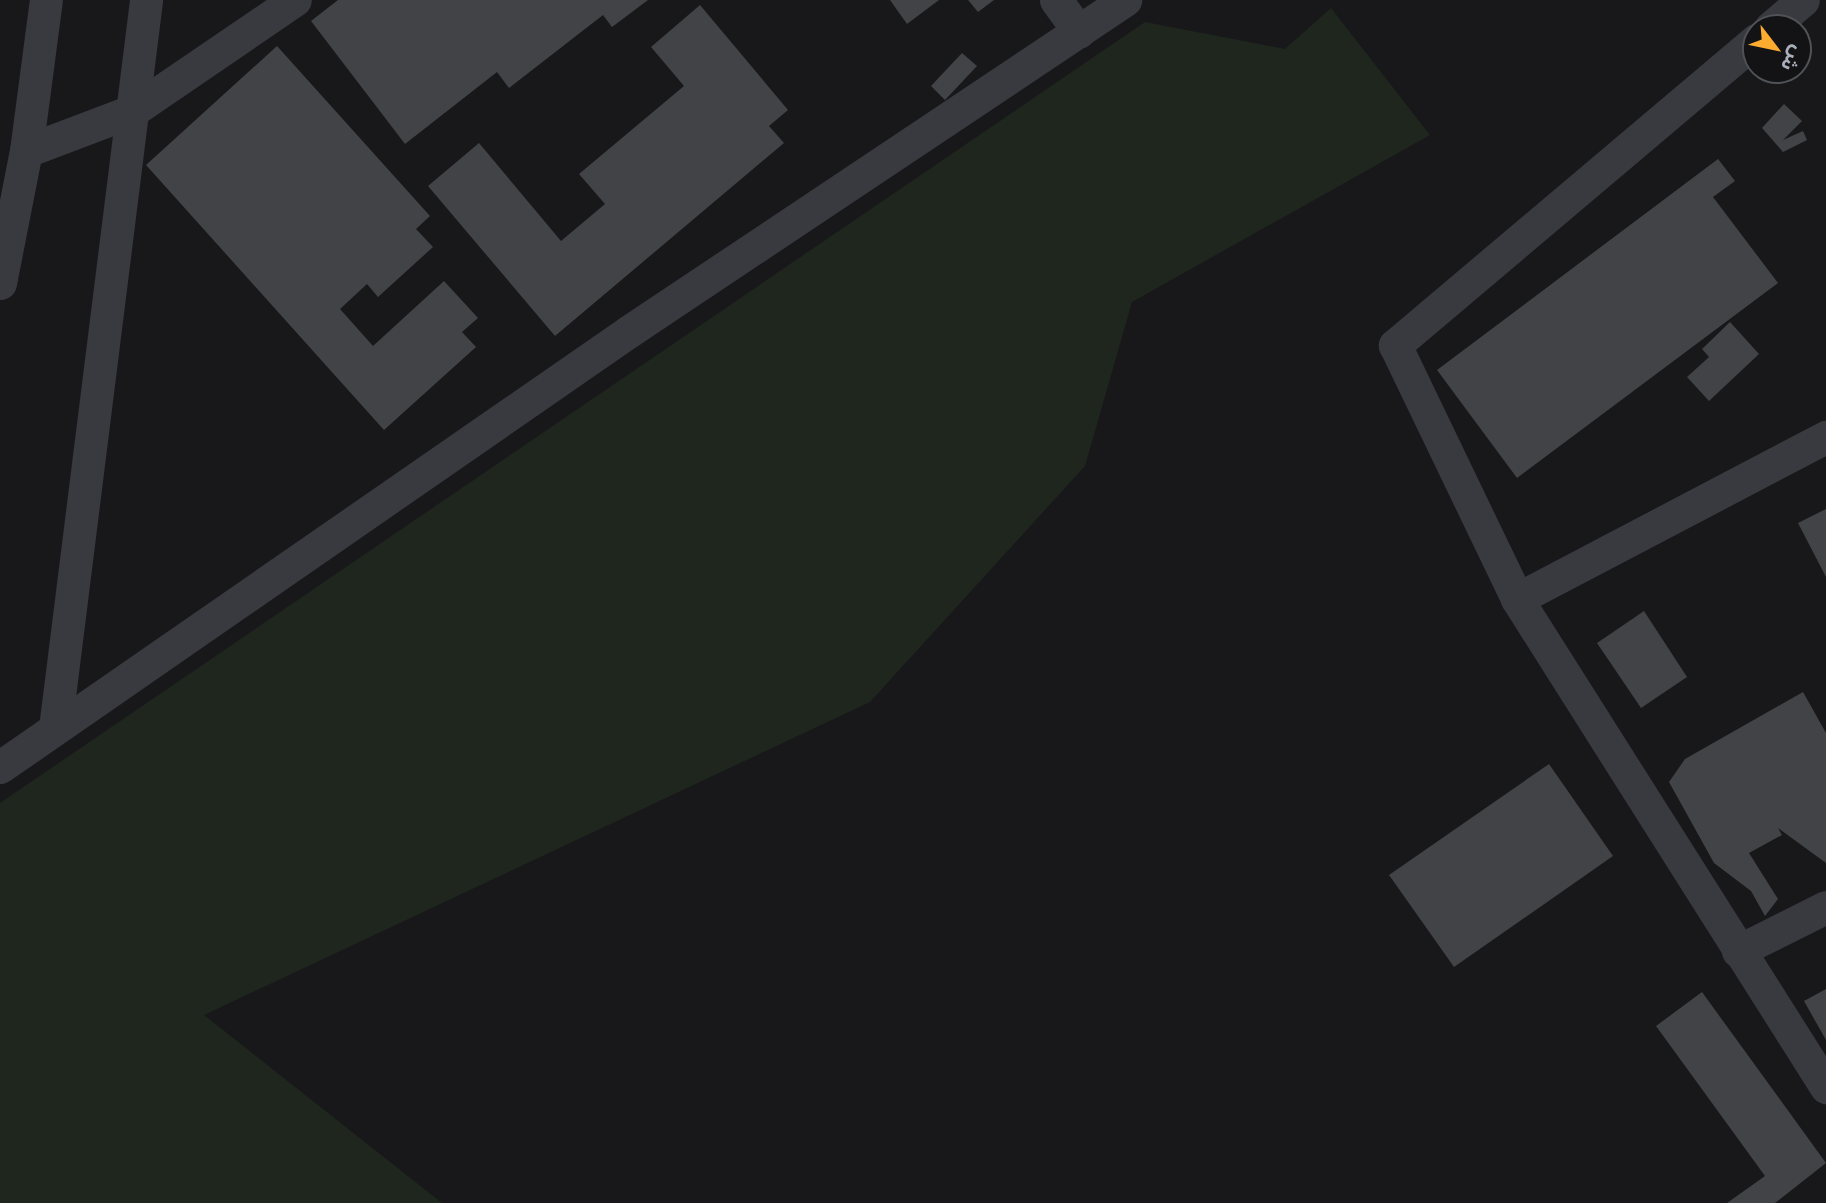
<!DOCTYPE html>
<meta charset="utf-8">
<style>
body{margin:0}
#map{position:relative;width:1826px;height:1203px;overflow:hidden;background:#18181a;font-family:"Archivo Narrow","Noto Sans Arabic",sans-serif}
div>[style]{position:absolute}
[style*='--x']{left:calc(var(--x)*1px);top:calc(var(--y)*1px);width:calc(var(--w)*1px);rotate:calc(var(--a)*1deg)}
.green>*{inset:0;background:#1e261e}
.building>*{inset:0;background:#424347}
.minor>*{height:33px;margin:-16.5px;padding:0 16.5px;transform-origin:16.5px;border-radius:16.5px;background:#393a40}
span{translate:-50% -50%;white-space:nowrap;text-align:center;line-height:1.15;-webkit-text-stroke:5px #131315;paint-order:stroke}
.north{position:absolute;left:1742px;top:14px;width:70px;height:70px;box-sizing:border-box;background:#131315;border:2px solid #4f5257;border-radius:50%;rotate:122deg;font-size:19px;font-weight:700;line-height:28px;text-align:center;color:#aab0bb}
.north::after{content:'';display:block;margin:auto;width:24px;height:32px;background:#faab30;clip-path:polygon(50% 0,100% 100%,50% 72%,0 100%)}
</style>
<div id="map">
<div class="green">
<i style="clip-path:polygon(1331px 8px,1430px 135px,1132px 302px,1085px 466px,870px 702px,204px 1015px,442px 1203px,0 1203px,0 803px,1145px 22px,1285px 49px)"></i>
</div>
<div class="building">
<i style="clip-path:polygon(338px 0,648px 0,612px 27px,603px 15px,509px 88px,497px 72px,405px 144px,311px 21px)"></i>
<i style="clip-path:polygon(890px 0,939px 0,907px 24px)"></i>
<i style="clip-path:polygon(968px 0,994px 0,978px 12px)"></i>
<i style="clip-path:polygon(700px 5px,788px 110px,769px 126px,784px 143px,555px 336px,428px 186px,479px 143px,561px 241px,605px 204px,579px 174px,684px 86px,651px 47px)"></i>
<i style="clip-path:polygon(277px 46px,430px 216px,416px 229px,433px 247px,378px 297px,367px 284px,340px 309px,373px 346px,444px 281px,478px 318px,462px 332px,476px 347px,384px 430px,146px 165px)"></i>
<i style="clip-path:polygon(962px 53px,977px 66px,945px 100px,931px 86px)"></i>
<i style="clip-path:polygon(1784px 104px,1802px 121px,1783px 140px,1803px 131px,1807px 140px,1783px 152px,1762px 128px)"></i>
<i style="clip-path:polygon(1718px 159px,1735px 181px,1713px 197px,1778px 283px,1517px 478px,1437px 370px)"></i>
<i style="clip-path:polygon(1730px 322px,1759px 354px,1709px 401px,1687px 377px,1709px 357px,1702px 349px)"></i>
<i style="clip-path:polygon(1826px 509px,1826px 577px,1798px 523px)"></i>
<i style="clip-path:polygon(1644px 611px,1687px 677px,1641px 708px,1597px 643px)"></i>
<i style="clip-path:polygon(1803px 692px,1826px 733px,1826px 863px,1778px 828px,1782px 835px,1749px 853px,1778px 899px,1765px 916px,1751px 891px,1714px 863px,1669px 782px,1685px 759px)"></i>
<i style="clip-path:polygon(1549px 764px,1613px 856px,1454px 967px,1389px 875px)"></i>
<i style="clip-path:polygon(1826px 989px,1826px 1040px,1804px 1001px)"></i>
<i style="clip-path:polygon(1702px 992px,1826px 1163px,1775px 1203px,1727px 1203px,1765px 1176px,1656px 1026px)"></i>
</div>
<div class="minor">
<i style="--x:1056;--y:0;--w:39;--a:54"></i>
<i style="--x:1770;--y:28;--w:43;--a:-40.3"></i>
<i style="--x:1756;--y:40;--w:473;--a:139.8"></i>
<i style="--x:1395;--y:345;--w:282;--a:64.3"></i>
<i style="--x:1517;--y:599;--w:578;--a:57.66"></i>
<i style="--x:26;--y:151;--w:113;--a:-20.7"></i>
<i style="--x:132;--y:111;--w:197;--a:-34.3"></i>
<i style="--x:0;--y:283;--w:135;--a:-78.9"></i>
<i style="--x:26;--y:151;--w:152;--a:-82.5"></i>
<i style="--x:1517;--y:599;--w:349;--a:-27.7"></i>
<i style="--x:55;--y:728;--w:734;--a:-82.87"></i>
<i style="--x:0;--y:767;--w:764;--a:-34.71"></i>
<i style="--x:628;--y:332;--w:598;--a:-33.74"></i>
<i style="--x:1738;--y:951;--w:98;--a:-26.6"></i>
</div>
<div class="north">ش</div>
</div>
